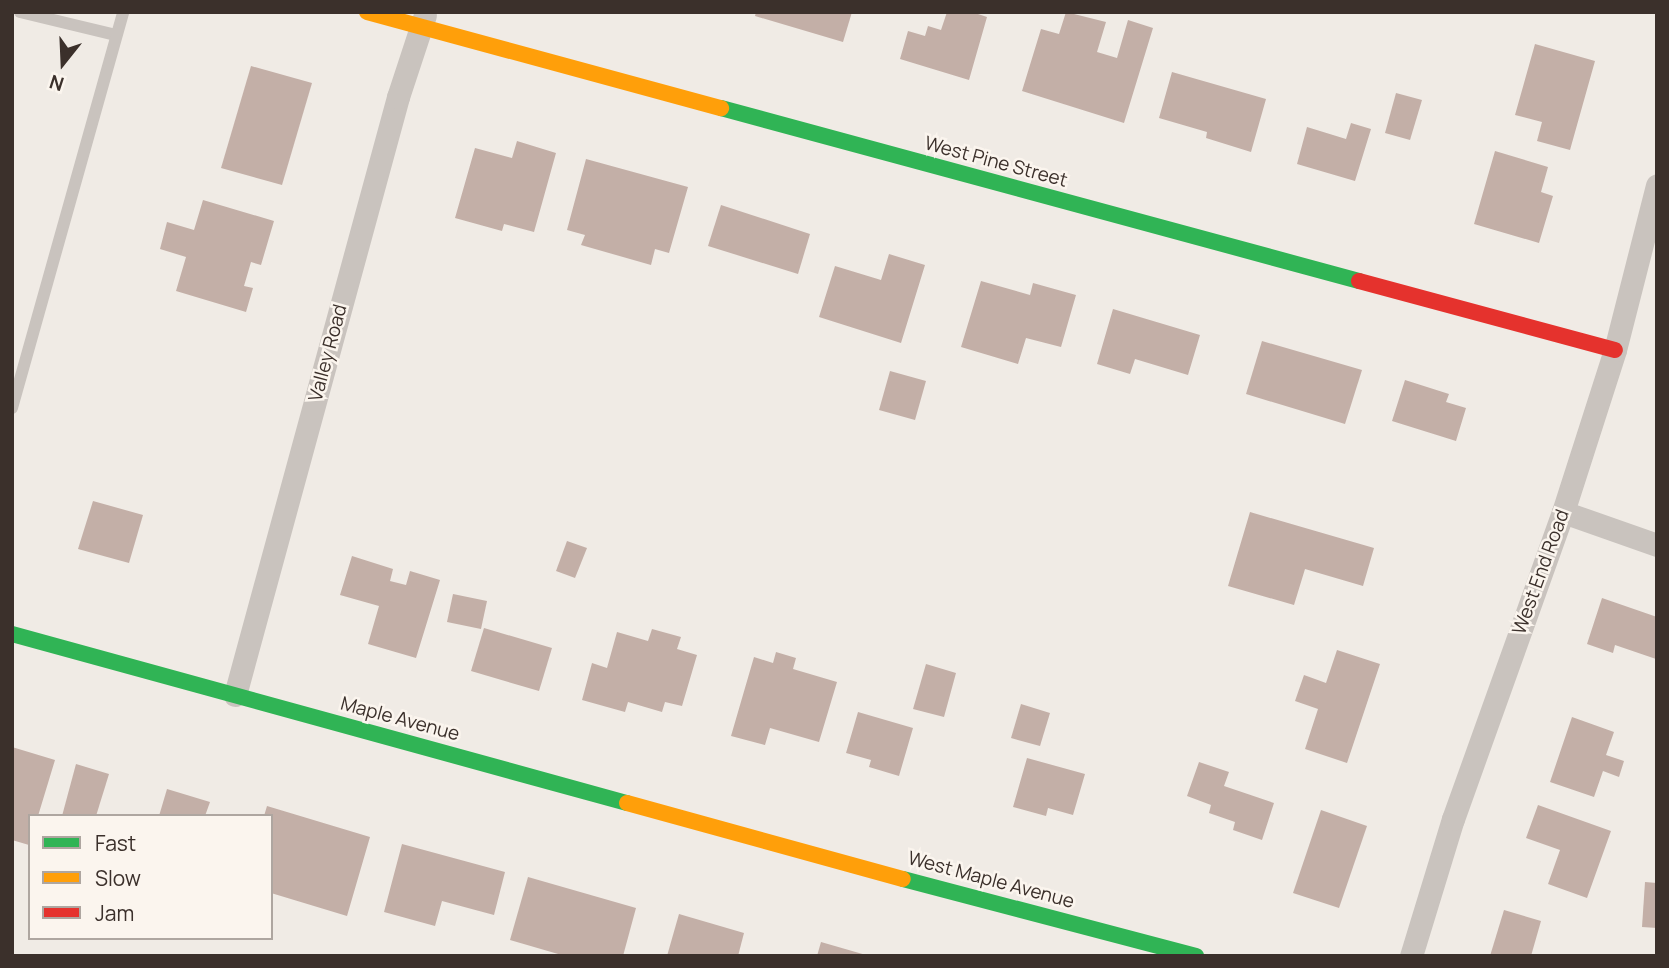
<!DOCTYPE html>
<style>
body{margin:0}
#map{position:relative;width:1669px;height:968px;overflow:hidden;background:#f0ebe5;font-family:Manrope,sans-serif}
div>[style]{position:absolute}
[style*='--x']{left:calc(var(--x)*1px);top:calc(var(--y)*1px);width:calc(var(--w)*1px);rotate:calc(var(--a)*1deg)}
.building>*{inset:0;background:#c3afa7}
.lane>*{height:12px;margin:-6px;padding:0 6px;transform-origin:6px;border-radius:6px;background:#c9c3be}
.street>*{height:23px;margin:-11.5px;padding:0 11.5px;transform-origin:11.5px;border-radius:11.5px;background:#c9c3be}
.fast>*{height:16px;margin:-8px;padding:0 8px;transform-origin:8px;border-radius:8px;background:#30b455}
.slow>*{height:16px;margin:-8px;padding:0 8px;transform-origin:8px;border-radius:8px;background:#ff9f0a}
.jam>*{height:16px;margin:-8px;padding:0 8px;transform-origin:8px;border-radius:8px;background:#e5322d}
span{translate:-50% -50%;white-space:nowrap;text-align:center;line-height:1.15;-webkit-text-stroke:5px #fbf5ee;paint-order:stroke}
.street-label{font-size:19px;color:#3b302b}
.frame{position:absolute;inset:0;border:14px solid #3b302b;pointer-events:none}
.legend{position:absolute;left:28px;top:814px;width:245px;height:126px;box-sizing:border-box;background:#fbf5ee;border:2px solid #aea6a0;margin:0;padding:9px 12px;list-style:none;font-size:21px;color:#3b302b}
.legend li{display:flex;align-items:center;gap:14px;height:35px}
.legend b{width:35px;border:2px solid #aea6a0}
.north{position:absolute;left:28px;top:28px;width:70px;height:70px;-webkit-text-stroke:5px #fbf5ee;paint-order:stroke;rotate:198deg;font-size:19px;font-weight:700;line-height:28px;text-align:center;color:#3b302b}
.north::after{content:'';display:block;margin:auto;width:24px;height:32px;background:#3b302b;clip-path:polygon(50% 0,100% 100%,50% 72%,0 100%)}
</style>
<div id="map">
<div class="building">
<i style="clip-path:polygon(756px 12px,852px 12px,843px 42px,755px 16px)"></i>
<i style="clip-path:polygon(947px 12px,972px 12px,987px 17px,969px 80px,900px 59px,908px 31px,925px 36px,928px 26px,941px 30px)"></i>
<i style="clip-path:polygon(1066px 12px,1106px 22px,1097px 52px,1117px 58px,1128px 20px,1153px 28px,1124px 123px,1022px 91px,1041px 29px,1059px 34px)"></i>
<i style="clip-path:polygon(1535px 44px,1595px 61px,1570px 150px,1537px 141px,1542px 122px,1515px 115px)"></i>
<i style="clip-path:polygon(251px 66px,312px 83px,282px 185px,221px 168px)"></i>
<i style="clip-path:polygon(1172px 72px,1266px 99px,1251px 152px,1206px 138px,1207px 132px,1159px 118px)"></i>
<i style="clip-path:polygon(1396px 93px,1422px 100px,1410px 140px,1385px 133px)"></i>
<i style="clip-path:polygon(1351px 123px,1371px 129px,1355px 181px,1297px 164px,1307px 127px,1346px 139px)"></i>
<i style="clip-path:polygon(517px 141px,556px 153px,534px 232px,504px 224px,502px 231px,455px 218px,475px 148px,512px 158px)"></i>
<i style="clip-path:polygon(1495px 151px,1548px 167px,1541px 192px,1553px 196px,1539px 243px,1474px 224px)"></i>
<i style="clip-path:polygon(586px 159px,688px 187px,669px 253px,655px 249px,651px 265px,581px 245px,585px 235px,567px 230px)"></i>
<i style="clip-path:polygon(203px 200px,274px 221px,261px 265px,251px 262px,244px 286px,253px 288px,246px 312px,176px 291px,186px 257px,160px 249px,167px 222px,194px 230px)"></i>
<i style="clip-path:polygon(721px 205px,810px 234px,798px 274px,708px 246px)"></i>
<i style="clip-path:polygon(889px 254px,925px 265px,901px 343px,819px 317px,835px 266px,881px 280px)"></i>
<i style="clip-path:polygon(981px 281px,1030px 295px,1033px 283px,1076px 295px,1061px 347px,1026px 338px,1018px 364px,961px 347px)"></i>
<i style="clip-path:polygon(1113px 309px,1200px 335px,1188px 375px,1135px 359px,1130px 374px,1097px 364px)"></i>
<i style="clip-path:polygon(1262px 341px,1362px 370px,1345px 424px,1246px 394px)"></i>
<i style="clip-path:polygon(890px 371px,926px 381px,915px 420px,879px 410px)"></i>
<i style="clip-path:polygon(1405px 380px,1449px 394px,1446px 402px,1466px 408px,1456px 441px,1392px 421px)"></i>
<i style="clip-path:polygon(93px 501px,143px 515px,129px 563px,78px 549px)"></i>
<i style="clip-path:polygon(1250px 512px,1374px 548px,1363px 586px,1305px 569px,1294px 605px,1228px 586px)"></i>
<i style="clip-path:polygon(567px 541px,587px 548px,575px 578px,556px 571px)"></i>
<i style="clip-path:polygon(352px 556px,393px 569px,390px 581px,406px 585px,410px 571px,440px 580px,416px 658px,368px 644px,379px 606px,340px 595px)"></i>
<i style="clip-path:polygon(453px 594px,487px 601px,481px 629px,447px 622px)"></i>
<i style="clip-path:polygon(1602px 598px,1657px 617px,1656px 659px,1615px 645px,1613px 653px,1587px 644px)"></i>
<i style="clip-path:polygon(484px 628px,552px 648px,539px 691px,471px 671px)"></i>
<i style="clip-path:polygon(652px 629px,681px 637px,677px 649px,697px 655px,682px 706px,665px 702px,662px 712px,628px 702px,625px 712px,582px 700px,592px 663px,607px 668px,617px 632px,648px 641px)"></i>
<i style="clip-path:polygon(1337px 650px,1380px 664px,1347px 763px,1305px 749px,1318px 709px,1295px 701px,1304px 675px,1326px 683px)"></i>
<i style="clip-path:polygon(776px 652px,796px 658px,793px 669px,837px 682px,819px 742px,770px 728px,765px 745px,731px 736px,754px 657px,773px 663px)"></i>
<i style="clip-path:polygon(926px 664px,956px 673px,944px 717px,913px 709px)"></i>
<i style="clip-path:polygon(1021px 704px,1050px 713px,1040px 746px,1011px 738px)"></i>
<i style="clip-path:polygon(858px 712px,913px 728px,899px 776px,869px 767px,871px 760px,846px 753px)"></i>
<i style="clip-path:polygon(1572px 717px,1614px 732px,1606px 755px,1624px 761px,1619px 777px,1603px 771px,1594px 797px,1550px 782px)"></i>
<i style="clip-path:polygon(12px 747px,55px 760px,38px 816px,30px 816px,29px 845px,12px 840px)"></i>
<i style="clip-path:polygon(1027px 758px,1085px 774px,1073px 815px,1048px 808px,1046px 816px,1013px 807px)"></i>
<i style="clip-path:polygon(1199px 762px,1229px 772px,1224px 786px,1274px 803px,1262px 840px,1233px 830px,1235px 822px,1209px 813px,1211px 805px,1187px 796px)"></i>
<i style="clip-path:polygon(76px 764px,109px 774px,96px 816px,62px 816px)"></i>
<i style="clip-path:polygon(167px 789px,210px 802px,205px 816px,159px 816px)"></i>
<i style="clip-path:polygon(1538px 805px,1611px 831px,1587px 898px,1548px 884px,1560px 850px,1526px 838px)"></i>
<i style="clip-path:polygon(267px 806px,370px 837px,347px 916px,271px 893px,271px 816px,264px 816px)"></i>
<i style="clip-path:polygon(1321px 810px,1367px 826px,1339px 908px,1293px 893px)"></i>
<i style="clip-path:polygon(402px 844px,505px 872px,494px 915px,442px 901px,435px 926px,384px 912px)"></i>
<i style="clip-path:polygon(528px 877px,636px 908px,623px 956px,565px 956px,510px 940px)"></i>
<i style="clip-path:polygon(1645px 882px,1657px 883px,1657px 928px,1642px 927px)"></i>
<i style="clip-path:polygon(1504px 910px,1541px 921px,1531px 956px,1490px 956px)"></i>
<i style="clip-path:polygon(679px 914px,744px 933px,738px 956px,667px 956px)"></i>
<i style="clip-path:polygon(821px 942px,866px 955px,866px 956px,817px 956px)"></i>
</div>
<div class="lane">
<i style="--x:20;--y:12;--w:99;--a:13.5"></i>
<i style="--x:12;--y:408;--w:411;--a:-74.3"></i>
</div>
<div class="street">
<i style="--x:1563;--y:512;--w:100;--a:19.3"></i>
<i style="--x:235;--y:695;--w:620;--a:-74.75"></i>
<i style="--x:398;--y:97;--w:86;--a:-71.8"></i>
<i style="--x:1411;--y:956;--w:143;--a:-73"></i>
<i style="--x:1453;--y:819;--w:326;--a:-70.3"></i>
<i style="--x:1563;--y:512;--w:170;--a:-72.2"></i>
<i style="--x:1615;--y:350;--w:170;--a:-75.7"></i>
</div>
<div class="fast">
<i style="--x:721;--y:108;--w:661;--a:15.17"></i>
<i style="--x:12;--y:634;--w:638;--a:15.37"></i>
<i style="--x:903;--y:879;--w:303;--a:14.7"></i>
</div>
<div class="slow">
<i style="--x:367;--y:12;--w:367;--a:15.2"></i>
<i style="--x:627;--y:803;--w:286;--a:15.4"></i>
</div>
<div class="jam">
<i style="--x:1359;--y:281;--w:265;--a:15.1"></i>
</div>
<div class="street-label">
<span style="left:996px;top:162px;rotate:15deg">West Pine Street</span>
<span style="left:328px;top:353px;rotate:-75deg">Valley Road</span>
<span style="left:1541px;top:572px;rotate:-70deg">West End Road</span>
<span style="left:400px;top:719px;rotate:15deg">Maple Avenue</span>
<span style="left:991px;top:880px;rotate:15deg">West Maple Avenue</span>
</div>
<div class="frame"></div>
<ul class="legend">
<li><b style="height:9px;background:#30b455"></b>Fast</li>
<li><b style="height:9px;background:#ff9f0a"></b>Slow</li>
<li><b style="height:9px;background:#e5322d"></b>Jam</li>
</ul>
<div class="north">N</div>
</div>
